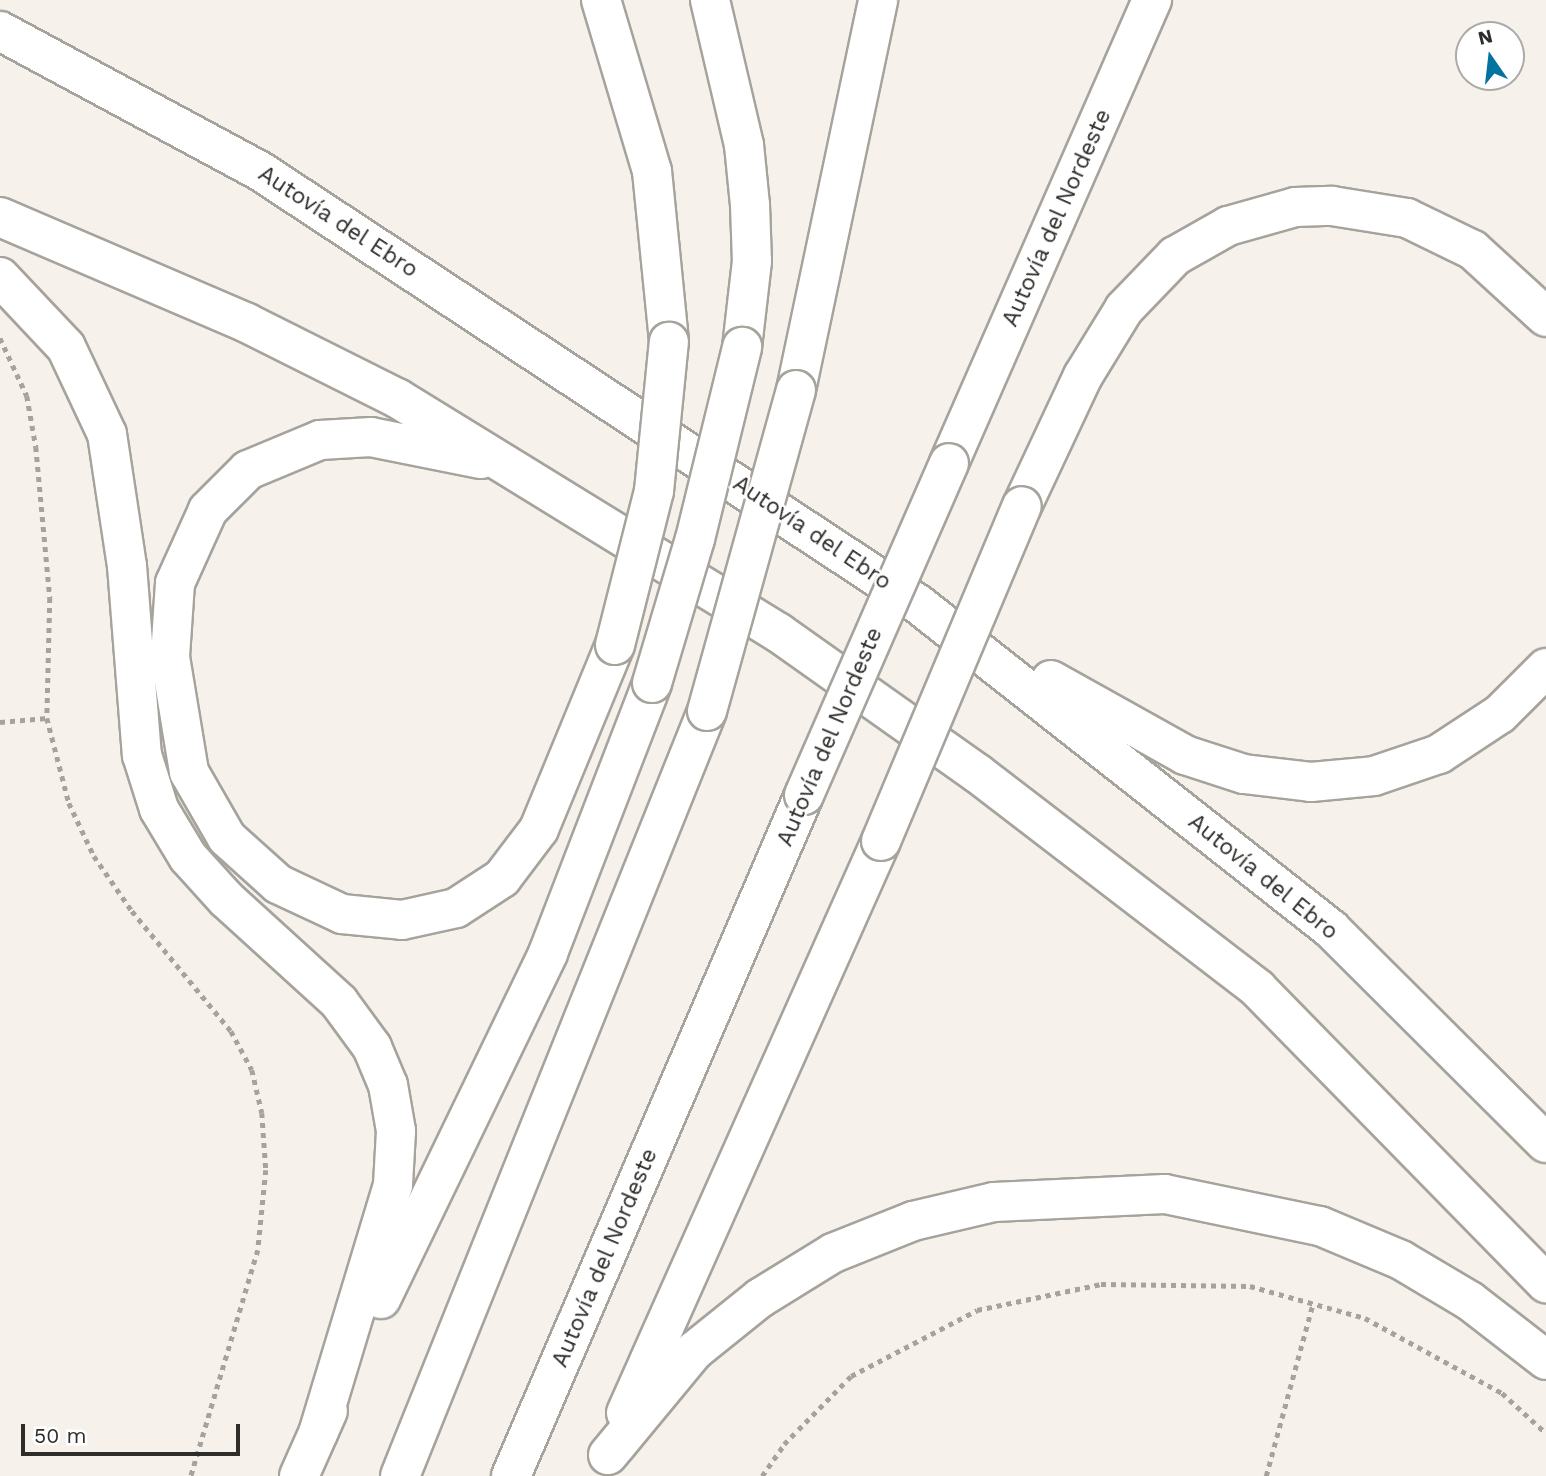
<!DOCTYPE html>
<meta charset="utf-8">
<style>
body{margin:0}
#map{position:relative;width:1546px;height:1476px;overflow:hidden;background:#f6f2eb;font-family:"Work Sans",sans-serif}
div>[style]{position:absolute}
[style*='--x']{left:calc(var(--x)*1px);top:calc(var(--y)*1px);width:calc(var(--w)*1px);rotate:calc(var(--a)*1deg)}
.path>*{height:4.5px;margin-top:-2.25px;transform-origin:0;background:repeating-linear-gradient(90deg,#a6a39e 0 5px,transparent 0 10px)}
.roads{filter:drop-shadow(2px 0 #a6a39c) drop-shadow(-2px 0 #a6a39c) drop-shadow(0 2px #a6a39c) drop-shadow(0 -2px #a6a39c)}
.motorway>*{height:38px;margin:-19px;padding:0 19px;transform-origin:19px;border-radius:19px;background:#fff}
.bridges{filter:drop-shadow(2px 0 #a6a39c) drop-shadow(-2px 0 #a6a39c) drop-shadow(0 2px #a6a39c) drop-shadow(0 -2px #a6a39c)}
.motorway-bridge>*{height:38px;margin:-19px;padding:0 19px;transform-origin:19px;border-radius:19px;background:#fff}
span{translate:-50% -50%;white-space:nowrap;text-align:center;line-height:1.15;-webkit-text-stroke:5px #fff;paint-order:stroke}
.street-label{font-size:23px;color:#2e2d2a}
.north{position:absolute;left:1455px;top:21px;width:70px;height:70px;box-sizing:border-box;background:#fff;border:2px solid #ababaa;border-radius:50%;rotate:346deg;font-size:19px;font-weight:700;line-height:28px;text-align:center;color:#2e2d2a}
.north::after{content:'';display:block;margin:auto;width:24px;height:32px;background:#02739e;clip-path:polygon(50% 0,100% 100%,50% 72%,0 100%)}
.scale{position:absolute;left:21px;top:1424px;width:219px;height:32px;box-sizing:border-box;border:4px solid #2e2d2a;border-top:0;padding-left:9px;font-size:21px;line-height:24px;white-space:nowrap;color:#2e2d2a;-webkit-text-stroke:5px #fff;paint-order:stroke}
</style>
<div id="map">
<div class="path">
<i style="--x:0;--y:338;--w:64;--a:65"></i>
<i style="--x:27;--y:396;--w:52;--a:80"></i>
<i style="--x:36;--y:447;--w:152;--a:84.7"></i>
<i style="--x:50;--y:598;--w:120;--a:91.4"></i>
<i style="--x:47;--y:718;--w:88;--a:75.5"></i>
<i style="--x:69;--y:803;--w:59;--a:64.7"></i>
<i style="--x:94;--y:856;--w:67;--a:55.4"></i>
<i style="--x:132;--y:911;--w:156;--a:50.5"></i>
<i style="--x:231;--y:1031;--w:44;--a:61.7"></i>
<i style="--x:252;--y:1070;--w:44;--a:76.9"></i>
<i style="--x:262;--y:1113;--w:57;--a:86"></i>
<i style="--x:266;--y:1170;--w:80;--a:95.7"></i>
<i style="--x:258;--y:1250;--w:236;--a:106.5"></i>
<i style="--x:0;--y:722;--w:47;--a:-4.9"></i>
<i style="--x:762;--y:1476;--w:39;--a:-55"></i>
<i style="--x:784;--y:1444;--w:95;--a:-45.4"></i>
<i style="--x:851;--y:1376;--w:142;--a:-27.6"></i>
<i style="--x:977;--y:1310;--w:127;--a:-11.8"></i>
<i style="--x:1101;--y:1284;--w:149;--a:0.8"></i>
<i style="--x:1250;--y:1286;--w:119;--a:15.5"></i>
<i style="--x:1365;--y:1318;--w:156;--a:28.7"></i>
<i style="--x:1502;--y:1393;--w:59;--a:42.3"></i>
<i style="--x:1266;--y:1476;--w:179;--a:-74.8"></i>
</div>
<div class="roads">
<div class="motorway">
<i style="--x:601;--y:0;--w:178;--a:73.4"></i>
<i style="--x:652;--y:171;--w:172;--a:84.3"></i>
<i style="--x:710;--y:0;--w:149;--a:76.8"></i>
<i style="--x:744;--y:145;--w:60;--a:84.3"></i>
<i style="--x:750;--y:205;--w:56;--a:88"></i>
<i style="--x:752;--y:261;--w:87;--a:96.6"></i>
<i style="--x:0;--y:31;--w:295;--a:28.3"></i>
<i style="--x:260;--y:171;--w:788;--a:33.35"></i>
<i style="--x:918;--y:604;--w:526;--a:38.2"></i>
<i style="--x:1331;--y:929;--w:303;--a:44.9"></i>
<i style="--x:0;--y:217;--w:269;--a:23.2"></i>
<i style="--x:247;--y:323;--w:168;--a:26.6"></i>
<i style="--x:397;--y:398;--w:448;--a:31.6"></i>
<i style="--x:779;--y:633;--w:242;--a:35.3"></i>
<i style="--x:977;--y:773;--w:354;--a:37.5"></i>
<i style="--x:1258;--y:989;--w:412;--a:45.6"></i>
<i style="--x:0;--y:277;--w:96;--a:46.7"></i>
<i style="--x:66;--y:347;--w:96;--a:64.8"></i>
<i style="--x:107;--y:434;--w:134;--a:81.4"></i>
<i style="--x:127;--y:566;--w:190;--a:85.5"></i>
<i style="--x:142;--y:755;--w:57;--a:72.5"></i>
<i style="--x:159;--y:809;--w:56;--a:58.9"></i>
<i style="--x:188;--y:857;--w:57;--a:47.9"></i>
<i style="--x:226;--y:899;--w:153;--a:42.3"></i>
<i style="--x:339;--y:1002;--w:56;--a:53.7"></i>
<i style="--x:372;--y:1047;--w:41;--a:67.2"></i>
<i style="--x:388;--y:1085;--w:47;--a:80.1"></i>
<i style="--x:396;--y:1131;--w:54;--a:93.2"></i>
<i style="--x:393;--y:1185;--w:259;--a:106.8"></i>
<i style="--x:796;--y:390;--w:399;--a:-78.1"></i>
<i style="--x:481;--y:459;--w:112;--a:-168.7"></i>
<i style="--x:371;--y:437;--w:51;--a:176.6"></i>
<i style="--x:320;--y:440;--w:78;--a:157.4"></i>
<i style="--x:248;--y:470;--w:57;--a:135"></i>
<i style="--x:208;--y:510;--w:80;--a:114.3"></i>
<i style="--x:175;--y:583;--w:74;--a:93.9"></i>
<i style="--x:170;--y:657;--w:117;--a:80.6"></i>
<i style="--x:189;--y:772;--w:76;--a:60.1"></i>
<i style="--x:227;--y:838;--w:69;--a:42"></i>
<i style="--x:278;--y:884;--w:71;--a:25.1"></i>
<i style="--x:342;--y:914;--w:60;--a:5.7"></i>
<i style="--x:402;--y:920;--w:55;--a:-12.5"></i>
<i style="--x:456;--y:908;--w:55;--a:-33.1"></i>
<i style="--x:502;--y:878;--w:61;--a:-52.9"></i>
<i style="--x:539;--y:829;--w:199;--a:-67.6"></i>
<i style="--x:949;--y:463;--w:506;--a:-66.33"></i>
<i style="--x:1022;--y:506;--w:144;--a:-64.9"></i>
<i style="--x:1083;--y:376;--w:79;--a:-58.5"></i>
<i style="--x:1124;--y:309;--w:74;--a:-46.1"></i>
<i style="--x:1175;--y:256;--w:61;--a:-29.5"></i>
<i style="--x:1228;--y:226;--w:70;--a:-15.8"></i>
<i style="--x:1295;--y:207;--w:37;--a:-2"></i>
<i style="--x:1332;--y:206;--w:76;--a:9.1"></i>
<i style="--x:1407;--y:218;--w:73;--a:25.9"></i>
<i style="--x:1473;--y:250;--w:99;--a:42.5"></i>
<i style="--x:1051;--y:680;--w:154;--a:29.2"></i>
<i style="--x:1185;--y:755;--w:62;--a:17.9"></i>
<i style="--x:1244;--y:774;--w:67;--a:6.8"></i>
<i style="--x:1311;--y:782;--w:63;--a:-5.4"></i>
<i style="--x:1374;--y:776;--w:69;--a:-18.7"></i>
<i style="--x:1439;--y:754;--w:73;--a:-33.3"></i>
<i style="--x:1500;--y:714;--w:65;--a:-45"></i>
<i style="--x:381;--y:1299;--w:384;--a:-64.2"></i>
<i style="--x:548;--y:953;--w:289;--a:-68.9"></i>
<i style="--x:626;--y:1413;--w:626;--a:-65.97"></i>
<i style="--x:608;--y:1455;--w:135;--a:-50.4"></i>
<i style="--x:694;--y:1351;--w:85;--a:-38.8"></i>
<i style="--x:760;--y:1298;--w:86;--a:-31.7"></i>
<i style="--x:833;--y:1253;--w:86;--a:-21.8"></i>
<i style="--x:913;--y:1221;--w:83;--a:-13.2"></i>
<i style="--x:994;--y:1202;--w:171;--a:-2.7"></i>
<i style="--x:1165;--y:1194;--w:158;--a:11.7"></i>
<i style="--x:1320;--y:1226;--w:88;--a:22.8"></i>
<i style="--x:1401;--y:1260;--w:80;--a:30.7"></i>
<i style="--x:1470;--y:1301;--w:96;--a:37.8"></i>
<i style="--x:299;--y:1476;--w:71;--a:-66"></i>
<i style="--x:400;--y:1476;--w:824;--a:-68.13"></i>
<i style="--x:511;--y:1476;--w:741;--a:-66.72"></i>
</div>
</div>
<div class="bridges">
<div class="motorway-bridge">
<i style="--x:615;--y:645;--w:159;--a:-75.8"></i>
<i style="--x:654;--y:491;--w:150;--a:-84.3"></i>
<i style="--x:652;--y:683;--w:150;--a:-73.4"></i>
<i style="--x:695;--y:539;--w:198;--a:-76.2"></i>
<i style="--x:707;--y:711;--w:333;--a:-74.5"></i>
<i style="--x:804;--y:795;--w:362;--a:-66.4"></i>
<i style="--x:881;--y:841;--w:363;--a:-67.2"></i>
</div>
</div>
<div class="street-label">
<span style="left:1057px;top:218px;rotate:-66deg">Autovía del Nordeste</span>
<span style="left:338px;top:222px;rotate:33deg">Autovía del Ebro</span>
<span style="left:812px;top:533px;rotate:34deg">Autovía del Ebro</span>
<span style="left:830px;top:737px;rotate:-67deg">Autovía del Nordeste</span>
<span style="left:1263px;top:877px;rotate:39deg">Autovía del Ebro</span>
<span style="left:605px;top:1258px;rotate:-67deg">Autovía del Nordeste</span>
</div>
<div class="north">N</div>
<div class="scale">50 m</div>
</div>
